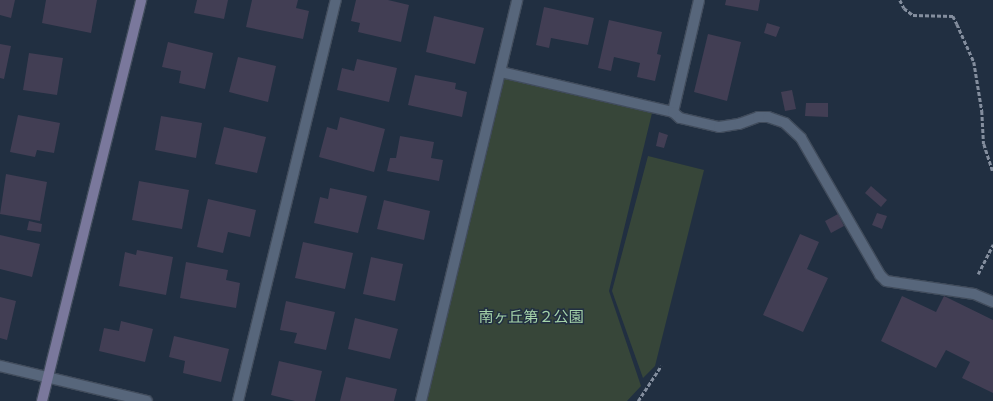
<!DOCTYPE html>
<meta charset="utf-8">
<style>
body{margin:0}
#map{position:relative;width:993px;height:401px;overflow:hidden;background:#212f41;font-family:Figtree,"Noto Sans JP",sans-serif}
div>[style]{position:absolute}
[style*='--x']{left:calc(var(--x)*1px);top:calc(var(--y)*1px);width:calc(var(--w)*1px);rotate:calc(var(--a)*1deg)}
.green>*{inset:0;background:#374639}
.building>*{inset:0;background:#423e54}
.path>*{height:2.5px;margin-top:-1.25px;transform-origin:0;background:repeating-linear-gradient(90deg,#848e9e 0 4px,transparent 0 6px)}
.roads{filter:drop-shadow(1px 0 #414c5c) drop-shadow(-1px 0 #414c5c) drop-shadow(0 1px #414c5c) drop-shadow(0 -1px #414c5c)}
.street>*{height:10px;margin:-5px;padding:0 5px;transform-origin:5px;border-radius:5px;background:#57667b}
.secondary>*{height:10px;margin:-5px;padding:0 5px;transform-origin:5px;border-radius:5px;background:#7a789c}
span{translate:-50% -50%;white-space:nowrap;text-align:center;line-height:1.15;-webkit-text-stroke:3px #212f41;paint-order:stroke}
.park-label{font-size:15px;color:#a5d3aa}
</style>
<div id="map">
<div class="green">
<i style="clip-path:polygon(504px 77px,652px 113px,609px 291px,641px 386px,627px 401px,425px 401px)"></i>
<i style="clip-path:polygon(648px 156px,704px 170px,655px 366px,643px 378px,612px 291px)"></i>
</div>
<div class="building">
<i style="clip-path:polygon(0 0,15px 0,11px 18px,0 15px)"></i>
<i style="clip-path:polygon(46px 0,97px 0,91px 33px,42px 23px)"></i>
<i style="clip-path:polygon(197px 0,228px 0,224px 19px,194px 13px)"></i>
<i style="clip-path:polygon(252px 0,298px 0,296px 8px,309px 11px,303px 39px,246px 27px)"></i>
<i style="clip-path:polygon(356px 0,388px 0,409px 5px,401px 42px,358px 32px,360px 23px,351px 21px)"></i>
<i style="clip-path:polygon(726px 0,760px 0,758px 11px,725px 5px)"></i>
<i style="clip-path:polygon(544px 7px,594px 18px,588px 45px,551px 38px,549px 48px,536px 45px)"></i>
<i style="clip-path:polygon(434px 16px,484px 28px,475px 64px,426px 52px)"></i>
<i style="clip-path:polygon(609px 20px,662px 32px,657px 54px,661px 55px,655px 81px,637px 77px,640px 63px,614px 57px,611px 71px,598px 68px)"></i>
<i style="clip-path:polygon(767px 23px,780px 27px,776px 37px,764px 33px)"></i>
<i style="clip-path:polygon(708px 34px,741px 42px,727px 101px,694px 92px)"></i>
<i style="clip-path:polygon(168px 42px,213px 53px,205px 89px,179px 83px,181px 71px,162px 67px)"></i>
<i style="clip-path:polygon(0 44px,11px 46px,4px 79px,0 78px)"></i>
<i style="clip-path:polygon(29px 53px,63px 58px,57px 95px,23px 90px)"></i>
<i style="clip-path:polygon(238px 57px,276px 66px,268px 102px,229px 92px)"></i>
<i style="clip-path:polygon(357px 59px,397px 68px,389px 102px,337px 90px,342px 68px,354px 71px)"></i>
<i style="clip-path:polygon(415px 75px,456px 83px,455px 89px,467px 92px,462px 117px,408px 105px)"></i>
<i style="clip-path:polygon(792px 90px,796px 109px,785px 111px,781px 92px)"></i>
<i style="clip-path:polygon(806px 103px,828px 103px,828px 117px,805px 116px)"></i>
<i style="clip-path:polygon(18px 115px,60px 123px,54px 153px,37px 150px,35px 157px,10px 152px)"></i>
<i style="clip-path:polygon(161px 116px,202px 123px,196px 158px,155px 150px)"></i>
<i style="clip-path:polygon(340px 117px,385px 129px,374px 172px,319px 157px,327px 127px,337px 130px)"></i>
<i style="clip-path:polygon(224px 127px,266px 137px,257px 173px,215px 164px)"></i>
<i style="clip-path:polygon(659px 132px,668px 135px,664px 148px,656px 146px)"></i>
<i style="clip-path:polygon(400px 136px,434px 142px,431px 158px,443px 160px,439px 181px,387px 171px,390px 158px,396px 158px)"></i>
<i style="clip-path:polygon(6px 174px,47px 182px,40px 221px,0 214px)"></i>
<i style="clip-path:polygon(139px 181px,189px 190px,182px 229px,132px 220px)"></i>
<i style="clip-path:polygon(871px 186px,887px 200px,881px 207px,865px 193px)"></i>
<i style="clip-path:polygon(330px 188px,367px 196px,358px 233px,314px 223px,320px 197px,328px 199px)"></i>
<i style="clip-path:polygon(208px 199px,256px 210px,250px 237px,228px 232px,223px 253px,197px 247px)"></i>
<i style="clip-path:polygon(384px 200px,430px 211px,424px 240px,377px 229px)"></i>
<i style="clip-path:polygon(877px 213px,887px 216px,882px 229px,872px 225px)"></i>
<i style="clip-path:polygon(838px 214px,844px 226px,831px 233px,825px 221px)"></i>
<i style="clip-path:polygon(29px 221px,42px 224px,41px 232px,27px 230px)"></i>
<i style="clip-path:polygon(800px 234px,819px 242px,807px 269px,828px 278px,803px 332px,763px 315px)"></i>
<i style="clip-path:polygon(0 235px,40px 244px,32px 277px,0 269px)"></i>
<i style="clip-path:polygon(303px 242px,353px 253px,345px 289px,295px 278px)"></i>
<i style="clip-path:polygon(137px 250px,173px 257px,166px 295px,119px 286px,125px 252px,136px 255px)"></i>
<i style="clip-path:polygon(371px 257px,403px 264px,395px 301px,363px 294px)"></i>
<i style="clip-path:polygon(186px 262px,228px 270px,226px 280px,240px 283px,236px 308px,180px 298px)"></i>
<i style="clip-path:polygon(902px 296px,936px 312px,944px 296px,993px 320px,993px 393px,962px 378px,970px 362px,946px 350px,936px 368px,881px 341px)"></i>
<i style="clip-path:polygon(0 297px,16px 301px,7px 340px,0 338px)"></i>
<i style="clip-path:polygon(286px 301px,335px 312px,326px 350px,294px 343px,297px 333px,280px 330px)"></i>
<i style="clip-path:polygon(355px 318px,398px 329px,390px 359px,348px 349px)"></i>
<i style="clip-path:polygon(121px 321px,153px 329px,145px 362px,99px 351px,104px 328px,119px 331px)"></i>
<i style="clip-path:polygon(174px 336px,229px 349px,221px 382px,183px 373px,185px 361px,169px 357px)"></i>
<i style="clip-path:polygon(279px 361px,322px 371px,315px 401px,295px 401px,271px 395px)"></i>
<i style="clip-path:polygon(346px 377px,397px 389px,394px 401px,340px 401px)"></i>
</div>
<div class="path">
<i style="--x:900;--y:0;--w:9;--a:63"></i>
<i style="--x:904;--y:8;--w:11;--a:38"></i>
<i style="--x:913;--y:15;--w:40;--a:1.4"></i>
<i style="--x:953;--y:16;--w:9;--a:63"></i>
<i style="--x:957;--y:24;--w:42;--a:65.9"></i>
<i style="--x:974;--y:62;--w:50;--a:80.7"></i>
<i style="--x:982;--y:111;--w:33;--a:87"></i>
<i style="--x:984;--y:144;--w:28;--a:72"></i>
<i style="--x:978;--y:274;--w:33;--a:-63"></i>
<i style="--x:638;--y:401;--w:42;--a:-56.7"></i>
</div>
<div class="roads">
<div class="street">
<i style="--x:501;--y:72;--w:177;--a:13.1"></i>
<i style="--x:673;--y:112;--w:115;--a:-76.9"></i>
<i style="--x:673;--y:112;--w:9;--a:41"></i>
<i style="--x:680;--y:118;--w:40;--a:13"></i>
<i style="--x:719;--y:127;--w:20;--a:-9"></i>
<i style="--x:739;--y:124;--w:20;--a:-20"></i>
<i style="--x:758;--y:117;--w:10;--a:0"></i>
<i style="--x:768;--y:117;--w:18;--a:19"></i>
<i style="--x:785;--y:123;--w:22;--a:43"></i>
<i style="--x:801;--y:138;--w:158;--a:60"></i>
<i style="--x:880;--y:275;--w:8;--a:45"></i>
<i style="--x:886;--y:281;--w:89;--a:8.4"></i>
<i style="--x:974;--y:294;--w:21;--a:23"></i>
<i style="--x:0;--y:366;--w:151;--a:13.4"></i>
<i style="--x:238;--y:401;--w:413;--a:-76.3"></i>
<i style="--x:421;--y:401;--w:412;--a:-76.5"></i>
</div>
<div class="secondary">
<i style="--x:42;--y:401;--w:413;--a:-76.1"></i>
</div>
</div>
<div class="park-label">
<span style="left:531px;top:318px">南ヶ丘第２公園</span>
</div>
</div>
